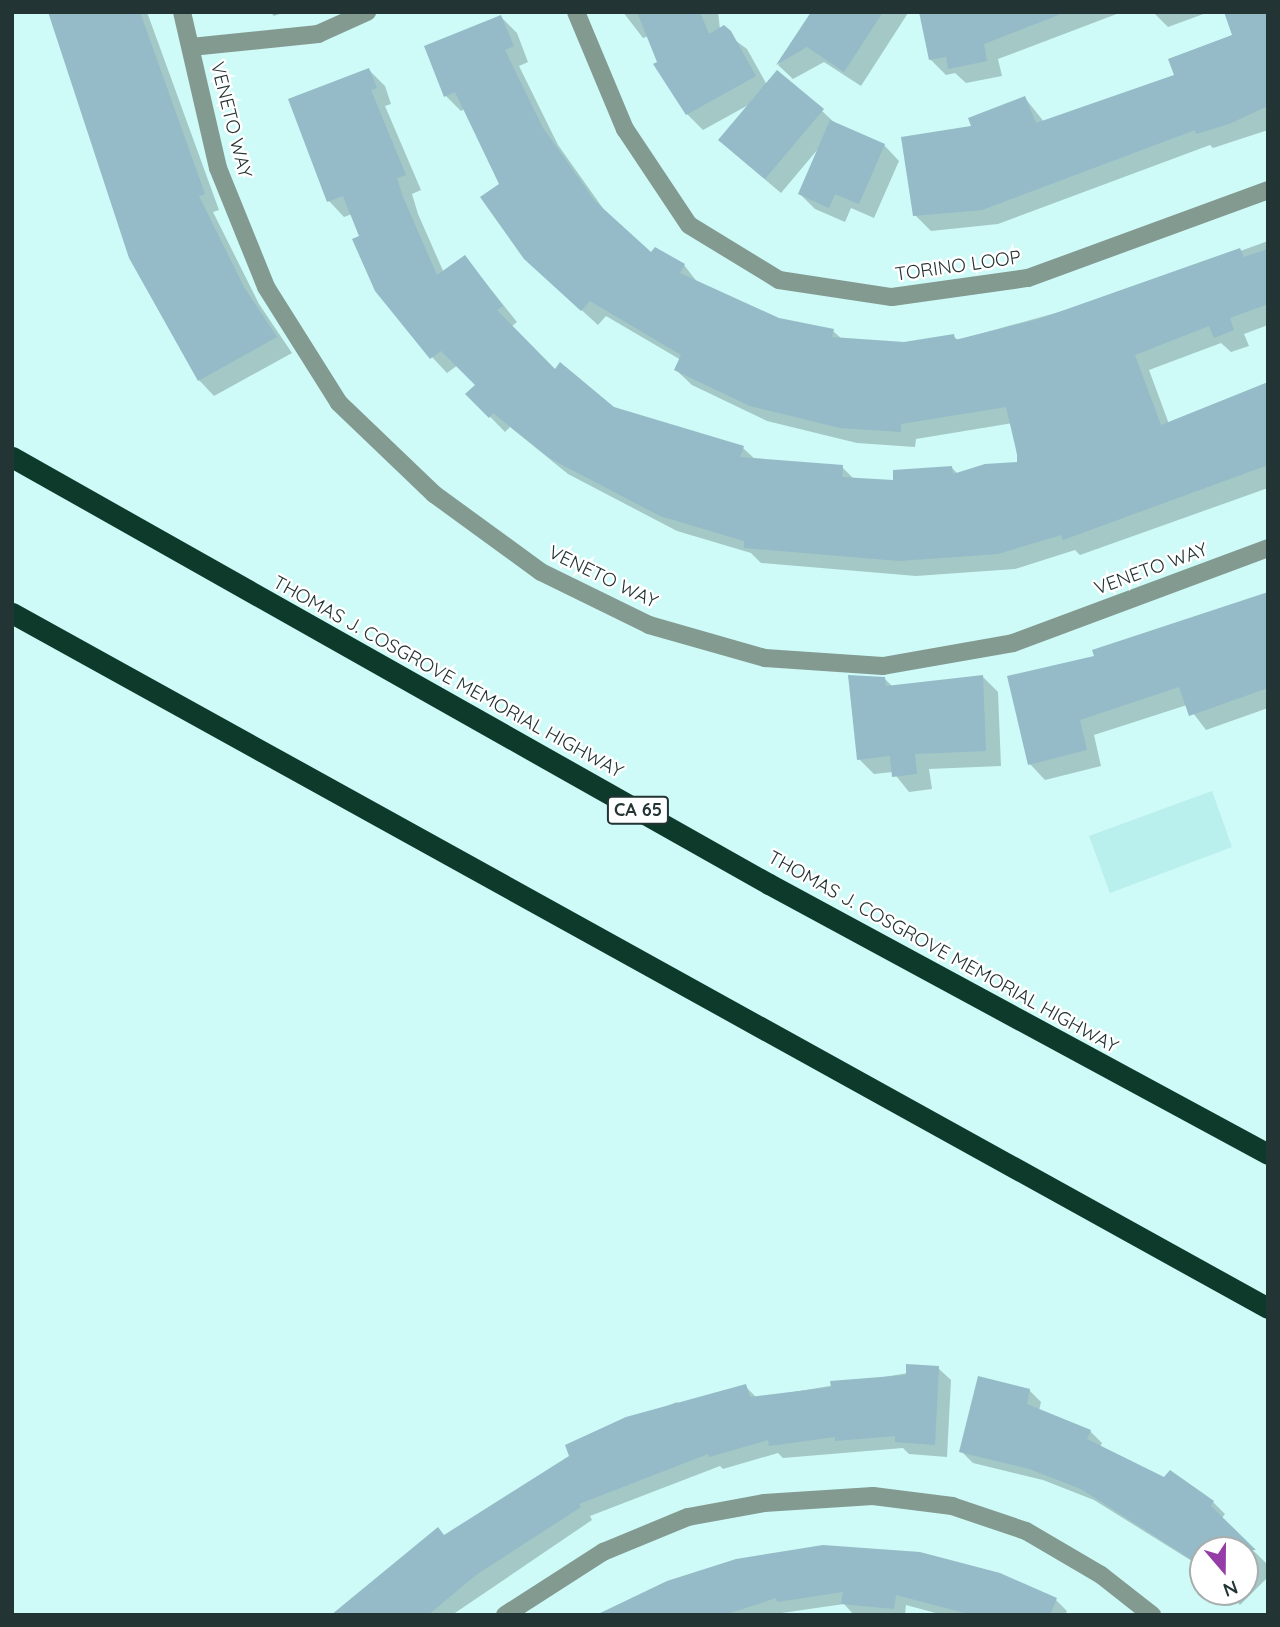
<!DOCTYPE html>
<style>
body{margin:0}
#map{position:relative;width:1280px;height:1627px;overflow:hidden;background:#cefaf8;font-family:Quicksand,sans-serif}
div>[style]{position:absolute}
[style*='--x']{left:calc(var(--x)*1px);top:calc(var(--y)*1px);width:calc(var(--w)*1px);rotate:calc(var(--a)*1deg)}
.built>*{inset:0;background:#b9efed}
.shadow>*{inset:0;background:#0003}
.building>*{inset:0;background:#94bbc7}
.minor>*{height:18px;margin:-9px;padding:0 9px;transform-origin:9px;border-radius:9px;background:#839a91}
.highway>*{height:21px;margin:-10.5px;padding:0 10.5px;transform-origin:10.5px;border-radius:10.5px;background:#0e3a2c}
span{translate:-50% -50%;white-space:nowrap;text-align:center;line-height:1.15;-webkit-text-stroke:5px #fff;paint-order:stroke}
.shield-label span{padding:2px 5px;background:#fff;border:2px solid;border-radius:5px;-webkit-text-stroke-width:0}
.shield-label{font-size:18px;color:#223433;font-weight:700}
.street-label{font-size:19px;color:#223433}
.frame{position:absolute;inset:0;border:14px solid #223433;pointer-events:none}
.north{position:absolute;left:1189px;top:1536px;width:70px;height:70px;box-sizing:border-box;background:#fff;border:2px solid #a7aead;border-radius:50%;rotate:160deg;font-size:19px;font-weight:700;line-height:28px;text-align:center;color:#223433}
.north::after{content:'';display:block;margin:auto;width:24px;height:32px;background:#963ca7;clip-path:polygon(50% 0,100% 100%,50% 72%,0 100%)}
</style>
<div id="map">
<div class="built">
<i style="clip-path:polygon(1212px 791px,1232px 847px,1110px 893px,1089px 836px)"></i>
</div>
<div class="shadow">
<i style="clip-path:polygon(49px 12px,147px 12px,219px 210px,213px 212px,259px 304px,292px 353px,214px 396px,199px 380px)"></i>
<i style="clip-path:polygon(270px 12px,285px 12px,274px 16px)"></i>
<i style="clip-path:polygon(623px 12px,718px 12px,720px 29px,747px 49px,767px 85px,822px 111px,837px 125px,884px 145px,899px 161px,874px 218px,851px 208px,845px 222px,815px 209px,800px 194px,818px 149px,781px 193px,736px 155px,720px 140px,752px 103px,703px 130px,687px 114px,649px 36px,643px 38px)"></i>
<i style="clip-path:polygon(813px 12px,908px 12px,908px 13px,861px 86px,824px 62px,793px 79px,778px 65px)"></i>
<i style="clip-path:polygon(921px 12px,1122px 12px,998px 59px,1002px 76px,966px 83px,955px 73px,946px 75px,930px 59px)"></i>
<i style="clip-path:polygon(1153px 12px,1209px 12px,1168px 27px)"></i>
<i style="clip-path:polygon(1268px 12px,1268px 130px,1213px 148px,1210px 145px,998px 224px,931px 231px,915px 215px,974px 128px,1025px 98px,1044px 122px,1176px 76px)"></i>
<i style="clip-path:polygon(501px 17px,517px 33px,528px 62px,519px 66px,558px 145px,607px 214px,652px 255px,684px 265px,698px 283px,778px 320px,833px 331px,842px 339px,904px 343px,953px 336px,958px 340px,1113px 297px,1268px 241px,1268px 325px,1244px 334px,1249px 346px,1231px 352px,1221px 343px,1149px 370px,1169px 424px,1268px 384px,1268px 488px,1080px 555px,1075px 550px,1015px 569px,916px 576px,761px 563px,751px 553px,677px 531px,568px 474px,510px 427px,505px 432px,468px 394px,477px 385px,458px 365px,447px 373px,432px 357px,352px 214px,344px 217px,329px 201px,290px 100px,369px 70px,385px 86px,391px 104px,385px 106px,421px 190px,412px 194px,418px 214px,444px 273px,465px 257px,517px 322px,511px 327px,555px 371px,614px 409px,743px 448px,756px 460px,842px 467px,855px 480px,895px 482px,952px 468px,958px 474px,1018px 463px,1013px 423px,916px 439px,915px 447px,857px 443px,767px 421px,692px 385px,676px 370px,681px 360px,606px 316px,598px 325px,542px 274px,465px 109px,461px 111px,446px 96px)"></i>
<i style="clip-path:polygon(1268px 594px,1268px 708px,1206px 730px,1187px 705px,1094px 735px,1101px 766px,1045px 780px,1030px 764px,1097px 657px)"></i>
<i style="clip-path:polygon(982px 676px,998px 692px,1001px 766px,929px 769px,932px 789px,909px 792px,893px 772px,874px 774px,859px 759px,885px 679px,893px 687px)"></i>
<i style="clip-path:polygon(938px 1368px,951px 1380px,947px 1457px,909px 1454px,903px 1448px,783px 1458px,778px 1453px,723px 1469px,720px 1466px,590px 1516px,592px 1520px,452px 1615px,334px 1615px,445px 1537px,571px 1457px,567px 1446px,677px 1402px,680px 1405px,745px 1386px,757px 1398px)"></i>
<i style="clip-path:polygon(1029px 1390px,1041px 1402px,1039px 1411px,1090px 1431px,1102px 1443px,1100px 1447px,1213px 1502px,1225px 1514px,1221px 1519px,1268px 1565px,1268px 1577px,1240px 1605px,1227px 1592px,1245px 1592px,1245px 1550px,1203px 1550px,1203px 1568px,1094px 1500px,1043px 1480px,973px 1463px,961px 1451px)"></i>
<i style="clip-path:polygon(668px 1583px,1056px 1600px,1067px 1611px,1065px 1615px,943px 1615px,906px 1605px,905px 1615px,854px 1615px,844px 1604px,768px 1615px,607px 1615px)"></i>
</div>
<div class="building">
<i style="clip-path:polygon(48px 12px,140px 12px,205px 194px,199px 196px,244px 287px,277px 337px,198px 381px,129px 258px)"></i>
<i style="clip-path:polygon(637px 12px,700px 12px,709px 34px,724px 25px,731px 31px,756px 76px,686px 115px,653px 64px,657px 62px)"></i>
<i style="clip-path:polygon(811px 12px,883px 12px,844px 72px,807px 47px,776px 65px)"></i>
<i style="clip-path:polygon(919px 12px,1061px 12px,1061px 14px,984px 44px,987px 61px,948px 69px,946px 57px,929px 60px)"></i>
<i style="clip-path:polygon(1224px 12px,1268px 12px,1268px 106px,1229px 124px,1196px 134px,1195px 130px,982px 210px,913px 216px,901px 137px,971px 126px,968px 118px,1025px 96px,1036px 123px,1174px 75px,1168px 59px,1232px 35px)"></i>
<i style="clip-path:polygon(501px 15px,514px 46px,505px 50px,543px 128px,595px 201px,651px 252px,655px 247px,685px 264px,680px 273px,779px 318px,834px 329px,832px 337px,904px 342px,954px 334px,955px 340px,1039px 319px,1240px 248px,1244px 257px,1268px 249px,1268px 304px,1230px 318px,1234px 330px,1214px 338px,1209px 326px,1135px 355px,1161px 425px,1268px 382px,1268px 465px,1063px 540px,1061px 535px,998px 554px,899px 561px,744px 548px,744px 541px,660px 516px,551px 459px,493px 413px,489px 418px,465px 394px,475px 385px,441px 351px,430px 359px,375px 291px,352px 239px,359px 236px,343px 196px,327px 202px,288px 99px,369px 68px,377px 88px,371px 90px,406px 175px,397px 178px,403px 197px,437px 275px,465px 255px,503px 306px,497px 310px,555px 369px,560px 362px,614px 407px,744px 446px,740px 457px,843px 465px,842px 477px,893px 480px,893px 470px,952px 466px,953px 474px,985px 464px,1017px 462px,1017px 454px,1006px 407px,901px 424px,901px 432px,840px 428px,750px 406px,674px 370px,681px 355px,590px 301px,581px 311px,524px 259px,480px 197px,499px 184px,455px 92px,444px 97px,424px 46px)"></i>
<i style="clip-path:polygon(777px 70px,824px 109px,765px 179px,718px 140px)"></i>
<i style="clip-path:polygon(830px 120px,885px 144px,859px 204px,835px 194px,829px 208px,798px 194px)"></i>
<i style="clip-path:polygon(1268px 592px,1268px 688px,1189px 716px,1179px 687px,1080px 720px,1087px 750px,1028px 765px,1007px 676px,1094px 656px,1092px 650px)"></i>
<i style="clip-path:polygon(848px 675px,885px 677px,886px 686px,983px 675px,986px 751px,915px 754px,917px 774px,892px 777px,890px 756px,857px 760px)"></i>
<i style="clip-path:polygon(906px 1364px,939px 1366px,935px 1445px,895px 1442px,895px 1436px,835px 1441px,835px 1437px,769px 1446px,768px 1440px,709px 1457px,708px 1454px,579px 1504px,581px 1507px,476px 1575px,428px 1615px,331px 1615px,438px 1527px,444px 1535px,569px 1456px,565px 1445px,626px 1417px,746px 1384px,750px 1397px,831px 1387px,830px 1381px,906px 1375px)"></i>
<i style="clip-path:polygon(978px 1376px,1030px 1389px,1027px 1404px,1091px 1430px,1087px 1439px,1164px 1477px,1170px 1470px,1214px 1501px,1211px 1506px,1256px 1550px,1203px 1550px,1203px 1567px,1081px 1489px,1029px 1469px,959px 1452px)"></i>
<i style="clip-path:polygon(823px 1545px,920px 1552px,1000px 1573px,1057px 1598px,1050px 1615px,972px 1615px,896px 1595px,894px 1609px,841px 1604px,843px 1592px,777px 1602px,776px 1598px,724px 1615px,596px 1615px,667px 1581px,736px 1559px)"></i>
</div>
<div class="minor">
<i style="--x:182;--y:12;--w:160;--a:77"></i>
<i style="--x:218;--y:168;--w:128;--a:68"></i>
<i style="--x:266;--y:287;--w:137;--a:57.8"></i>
<i style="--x:339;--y:403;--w:132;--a:43.8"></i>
<i style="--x:434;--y:494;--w:132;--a:36.1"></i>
<i style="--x:541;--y:572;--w:120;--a:26.1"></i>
<i style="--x:649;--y:625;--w:121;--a:15.9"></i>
<i style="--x:765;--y:658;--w:118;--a:3.9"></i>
<i style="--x:883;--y:666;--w:132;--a:-10"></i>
<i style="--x:1013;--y:643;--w:272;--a:-20.4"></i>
<i style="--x:576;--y:12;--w:127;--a:67.3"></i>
<i style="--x:625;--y:129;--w:115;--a:56.3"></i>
<i style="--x:689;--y:225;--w:105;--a:31.4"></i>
<i style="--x:779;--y:280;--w:114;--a:8.6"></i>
<i style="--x:892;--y:297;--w:137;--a:-8"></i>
<i style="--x:1028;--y:278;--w:256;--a:-20.1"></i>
<i style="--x:191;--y:47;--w:128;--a:-5.8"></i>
<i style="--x:318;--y:34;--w:54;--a:-24.2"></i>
<i style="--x:505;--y:1615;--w:117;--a:-32.7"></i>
<i style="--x:603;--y:1552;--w:92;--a:-22.4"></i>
<i style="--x:688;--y:1517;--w:77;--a:-10.4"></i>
<i style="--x:764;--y:1503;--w:109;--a:-3.7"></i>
<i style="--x:873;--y:1496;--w:80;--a:7.2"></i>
<i style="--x:952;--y:1506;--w:78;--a:18.7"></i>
<i style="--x:1026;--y:1531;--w:87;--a:30.4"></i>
<i style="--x:1101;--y:1575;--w:65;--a:38.1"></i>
</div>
<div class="highway">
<i style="--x:12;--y:457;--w:869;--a:29.43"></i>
<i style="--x:769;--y:884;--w:567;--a:28.42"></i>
<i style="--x:12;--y:613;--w:1435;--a:28.96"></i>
</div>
<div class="shield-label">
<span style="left:638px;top:810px">CA 65</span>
</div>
<div class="street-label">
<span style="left:231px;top:120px;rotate:76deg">VENETO WAY</span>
<span style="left:958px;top:266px;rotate:-8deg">TORINO LOOP</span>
<span style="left:1151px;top:569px;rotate:-20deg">VENETO WAY</span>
<span style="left:603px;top:577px;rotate:26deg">VENETO WAY</span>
<span style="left:448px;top:677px;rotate:29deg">THOMAS J. COSGROVE MEMORIAL HIGHWAY</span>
<span style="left:943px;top:952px;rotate:29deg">THOMAS J. COSGROVE MEMORIAL HIGHWAY</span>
</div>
<div class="frame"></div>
<div class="north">N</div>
</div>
